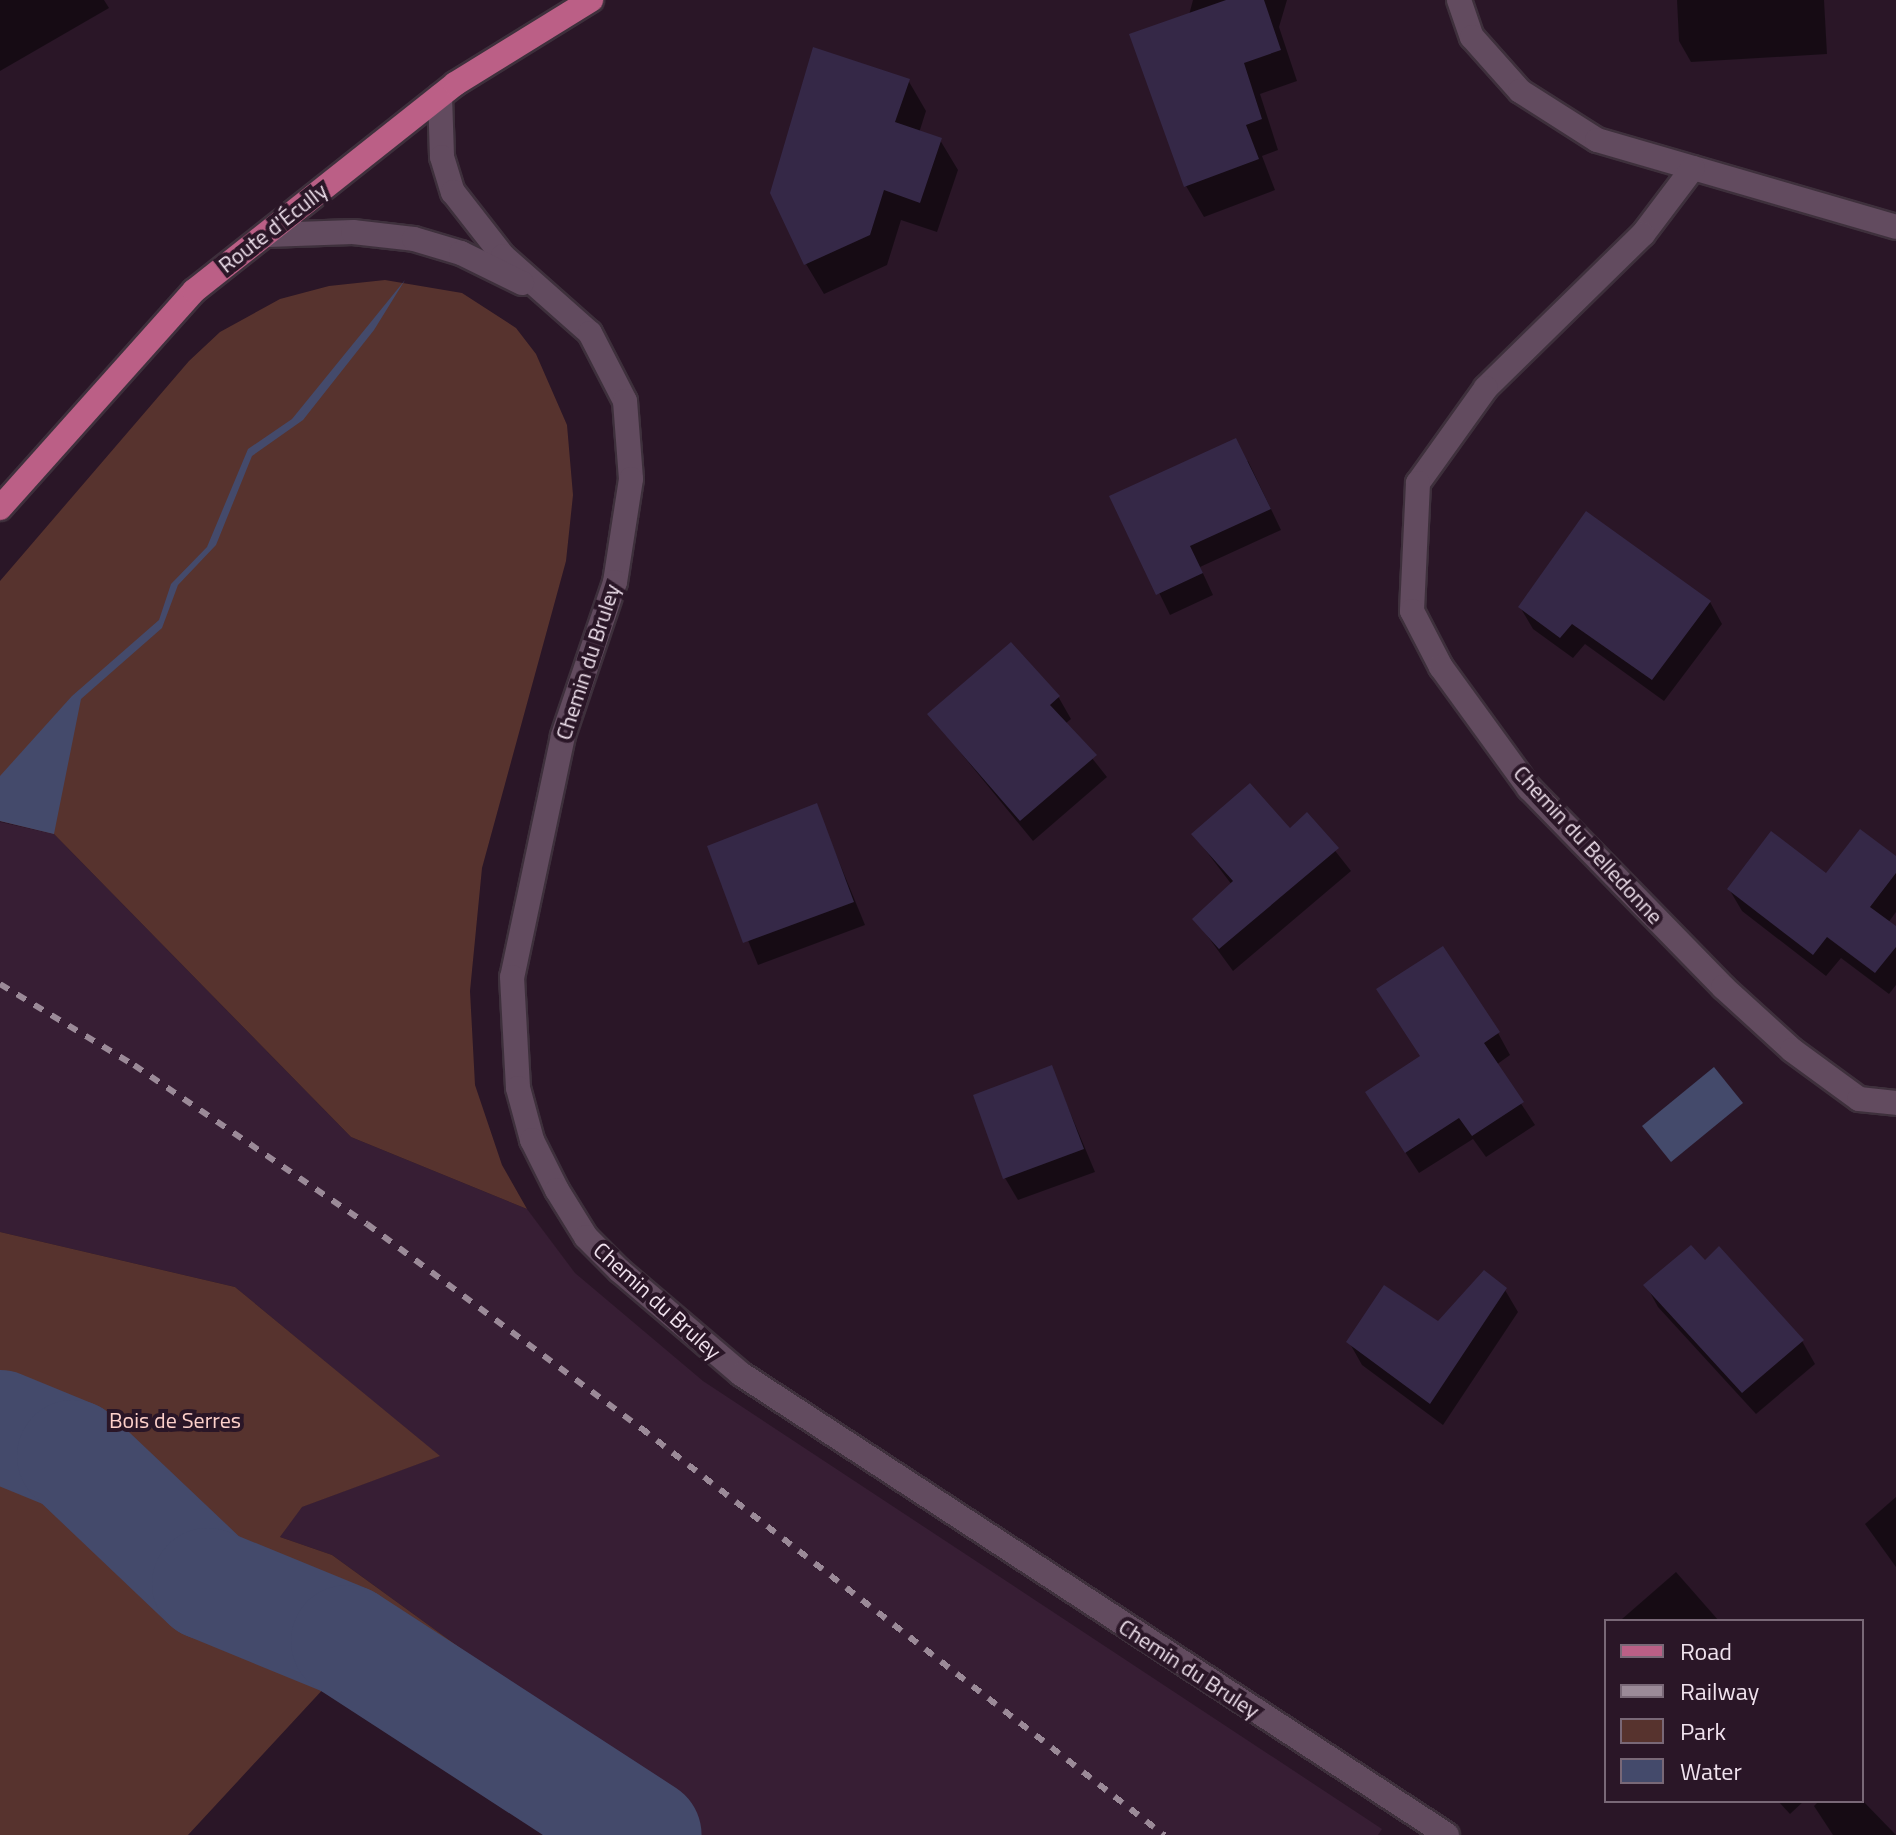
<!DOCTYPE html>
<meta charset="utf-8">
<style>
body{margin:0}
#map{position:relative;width:1896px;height:1835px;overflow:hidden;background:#2a1627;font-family:"Titillium Web",sans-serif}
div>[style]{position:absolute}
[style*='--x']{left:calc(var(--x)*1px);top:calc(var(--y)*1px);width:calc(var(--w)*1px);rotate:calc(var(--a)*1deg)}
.built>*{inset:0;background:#371e34}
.green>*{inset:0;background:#57332e}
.water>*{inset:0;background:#444a6b}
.shadow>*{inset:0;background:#0007}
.river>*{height:112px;margin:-56px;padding:0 56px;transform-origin:56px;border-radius:56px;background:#444a6b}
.building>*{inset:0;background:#352847}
.roads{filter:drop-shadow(2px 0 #3e303c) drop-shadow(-2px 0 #3e303c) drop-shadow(0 2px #3e303c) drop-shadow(0 -2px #3e303c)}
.minor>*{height:24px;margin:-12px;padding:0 12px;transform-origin:12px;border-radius:12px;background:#624b5f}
.major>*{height:24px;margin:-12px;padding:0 12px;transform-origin:12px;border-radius:12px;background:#bb5f86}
.rail>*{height:6px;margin-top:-3px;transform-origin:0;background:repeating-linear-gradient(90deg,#9b8a98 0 10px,transparent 0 20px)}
span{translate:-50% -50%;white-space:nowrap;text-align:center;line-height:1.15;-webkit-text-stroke:8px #2a1627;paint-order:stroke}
.street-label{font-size:22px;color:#f0e2ee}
.park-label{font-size:22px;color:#fdd0ca}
.legend{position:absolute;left:1604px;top:1619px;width:260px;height:184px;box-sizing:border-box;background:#2a1627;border:2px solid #796877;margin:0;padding:10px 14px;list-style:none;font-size:24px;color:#f0e2ee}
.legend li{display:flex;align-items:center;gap:16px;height:40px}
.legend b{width:40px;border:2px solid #796877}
</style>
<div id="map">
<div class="built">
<i style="clip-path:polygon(0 822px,54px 834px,351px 1137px,527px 1209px,575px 1273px,703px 1381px,1382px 1829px,1378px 1835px,696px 1835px,474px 1658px,332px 1555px,280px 1537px,301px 1507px,439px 1456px,235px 1287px,0 1232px)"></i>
</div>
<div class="green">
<i style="clip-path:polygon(385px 280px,462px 293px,516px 328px,536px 354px,567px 425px,573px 495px,566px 561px,482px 868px,470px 991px,475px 1085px,502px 1165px,527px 1209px,351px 1137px,54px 834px,0 821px,0 581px,189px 361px,220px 332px,280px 299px,329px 286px)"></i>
<i style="clip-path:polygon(0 1232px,235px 1287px,440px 1456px,302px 1507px,280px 1537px,332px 1555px,474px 1658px,696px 1835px,558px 1835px,339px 1672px,188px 1835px,0 1835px)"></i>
</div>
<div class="water">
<i style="clip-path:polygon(405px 280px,374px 330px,303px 420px,252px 456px,216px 545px,178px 585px,162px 628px,81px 699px,54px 834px,0 821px,0 776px,72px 696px,159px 620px,171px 584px,207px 547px,248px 449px,292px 419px)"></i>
<i style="clip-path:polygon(1714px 1067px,1743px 1103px,1671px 1162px,1642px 1126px)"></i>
</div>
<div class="shadow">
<i style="clip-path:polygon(0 0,104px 0,109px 8px,0 71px)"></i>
<i style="clip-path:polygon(1193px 0,1287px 0,1279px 27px,1297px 81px,1260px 94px,1278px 150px,1262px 156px,1275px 190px,1204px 217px,1186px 186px,1132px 35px,1189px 15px)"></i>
<i style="clip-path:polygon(1677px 0,1824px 0,1827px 54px,1691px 62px,1679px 41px)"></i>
<i style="clip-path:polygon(908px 80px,926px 111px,919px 133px,940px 140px,958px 170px,937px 232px,901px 220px,887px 265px,824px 294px,806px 264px)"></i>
<i style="clip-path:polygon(1248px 461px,1281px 530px,1200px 567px,1213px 595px,1170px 615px,1112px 497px)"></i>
<i style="clip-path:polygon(1710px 602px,1722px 624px,1664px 701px,1585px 644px,1573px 658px,1533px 629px,1520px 607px)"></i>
<i style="clip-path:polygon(1011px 645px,1059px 698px,1071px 719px,1065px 724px,1107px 777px,1033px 841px,929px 714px)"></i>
<i style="clip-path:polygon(816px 806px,865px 925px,758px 965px,710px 847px)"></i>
<i style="clip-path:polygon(1307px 815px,1351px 871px,1233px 971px,1195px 919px,1232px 885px,1194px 835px,1290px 831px)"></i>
<i style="clip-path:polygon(1896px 858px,1896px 912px,1888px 923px,1896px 929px,1896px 985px,1889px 994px,1841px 958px,1826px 976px,1742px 911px,1729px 889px,1826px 876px)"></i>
<i style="clip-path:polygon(1498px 1033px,1510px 1055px,1496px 1065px,1535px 1125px,1486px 1157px,1473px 1139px,1419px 1173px,1380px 1114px)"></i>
<i style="clip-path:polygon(1051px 1067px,1095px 1172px,1018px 1200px,1005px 1178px)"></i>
<i style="clip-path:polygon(1705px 1262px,1802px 1341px,1815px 1364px,1756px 1414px,1658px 1307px,1646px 1285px)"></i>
<i style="clip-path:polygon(1505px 1290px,1518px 1312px,1443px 1425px,1362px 1365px,1349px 1342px,1438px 1324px)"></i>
<i style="clip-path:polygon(1896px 1497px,1896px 1567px,1865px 1524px)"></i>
<i style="clip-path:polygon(1676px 1572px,1719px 1621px,1623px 1621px,1622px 1619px)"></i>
<i style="clip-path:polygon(1862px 1800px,1896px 1835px,1833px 1835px,1814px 1806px,1819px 1801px)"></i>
<i style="clip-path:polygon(1778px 1801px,1804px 1801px,1790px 1814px)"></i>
</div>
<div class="river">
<i style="--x:0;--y:1426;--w:79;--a:22.3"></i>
<i style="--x:73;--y:1456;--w:186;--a:43.5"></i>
<i style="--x:208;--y:1584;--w:150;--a:22.3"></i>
<i style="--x:347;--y:1641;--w:356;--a:33"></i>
</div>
<div class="building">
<i style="clip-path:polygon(1226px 0,1264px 0,1281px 50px,1244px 63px,1262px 119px,1246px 125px,1259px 159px,1184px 187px,1129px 34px)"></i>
<i style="clip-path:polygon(813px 47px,910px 79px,895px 122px,942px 138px,920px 203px,884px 190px,870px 235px,804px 265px,770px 193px)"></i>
<i style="clip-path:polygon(1236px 438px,1271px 509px,1190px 546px,1203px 573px,1156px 595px,1109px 496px)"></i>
<i style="clip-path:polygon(1586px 511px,1711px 601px,1652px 680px,1572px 624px,1560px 638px,1518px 607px)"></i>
<i style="clip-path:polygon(1011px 642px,1060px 696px,1050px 705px,1097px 755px,1020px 821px,927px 714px)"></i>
<i style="clip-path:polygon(1250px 783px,1290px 828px,1307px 812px,1339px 848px,1219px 949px,1192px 919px,1233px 881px,1191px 834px)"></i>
<i style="clip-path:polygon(817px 803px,854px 902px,743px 943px,707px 846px)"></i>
<i style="clip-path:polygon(1860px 829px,1896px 856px,1896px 873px,1870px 907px,1896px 926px,1896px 947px,1875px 973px,1827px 937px,1813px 955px,1727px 889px,1771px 831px,1826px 873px)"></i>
<i style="clip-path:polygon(1443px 946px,1500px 1032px,1484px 1043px,1524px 1102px,1472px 1136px,1459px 1118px,1405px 1153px,1365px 1092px,1420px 1056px,1376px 989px)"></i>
<i style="clip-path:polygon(1052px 1065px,1084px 1149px,1003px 1179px,973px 1095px)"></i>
<i style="clip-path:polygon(1691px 1245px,1705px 1260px,1719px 1246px,1804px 1340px,1742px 1393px,1643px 1285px)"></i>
<i style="clip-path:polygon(1484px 1270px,1507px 1288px,1430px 1404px,1346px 1342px,1384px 1285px,1438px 1321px)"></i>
</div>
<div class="roads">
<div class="minor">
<i style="--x:1459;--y:0;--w:39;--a:71"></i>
<i style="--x:1472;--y:37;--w:72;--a:48.4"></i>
<i style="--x:1520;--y:91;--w:91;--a:32.5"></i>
<i style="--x:1597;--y:140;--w:311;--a:16.2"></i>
<i style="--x:440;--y:96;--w:61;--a:88.1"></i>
<i style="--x:442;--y:157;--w:37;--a:73"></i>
<i style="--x:453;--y:192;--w:81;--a:52"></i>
<i style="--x:503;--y:256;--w:116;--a:41.5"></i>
<i style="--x:590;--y:333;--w:76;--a:62.8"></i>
<i style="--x:625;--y:401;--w:78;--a:85.6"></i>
<i style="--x:631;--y:479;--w:104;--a:98.8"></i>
<i style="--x:615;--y:582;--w:163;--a:108.7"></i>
<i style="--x:563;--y:736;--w:246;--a:101.9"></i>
<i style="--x:512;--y:977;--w:111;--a:86.9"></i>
<i style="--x:518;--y:1088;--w:54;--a:74.9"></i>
<i style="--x:532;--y:1140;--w:56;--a:63.4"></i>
<i style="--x:557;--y:1190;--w:55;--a:58.3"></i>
<i style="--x:586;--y:1237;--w:48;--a:45"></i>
<i style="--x:620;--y:1271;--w:159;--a:40.4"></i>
<i style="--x:741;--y:1374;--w:843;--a:33.14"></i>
<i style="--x:1693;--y:168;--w:83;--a:127.1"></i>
<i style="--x:1643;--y:234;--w:220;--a:135.6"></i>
<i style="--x:1486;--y:388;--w:117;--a:125.6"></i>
<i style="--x:1418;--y:483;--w:128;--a:92.7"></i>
<i style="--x:1412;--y:611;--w:63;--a:62.6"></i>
<i style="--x:1441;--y:667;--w:150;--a:54"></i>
<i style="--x:1529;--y:788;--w:278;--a:45.7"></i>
<i style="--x:1723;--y:987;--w:93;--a:42.4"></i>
<i style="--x:1792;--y:1050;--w:83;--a:36.2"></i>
<i style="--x:1859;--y:1099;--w:37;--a:6"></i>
<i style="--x:267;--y:235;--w:86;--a:-2"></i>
<i style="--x:353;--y:232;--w:61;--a:6.5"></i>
<i style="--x:414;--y:239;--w:49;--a:16.6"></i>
<i style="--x:461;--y:253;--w:68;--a:26.2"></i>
</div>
<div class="major">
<i style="--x:0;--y:508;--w:291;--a:-48.2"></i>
<i style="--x:194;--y:291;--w:333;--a:-38.4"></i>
<i style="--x:455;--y:84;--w:160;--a:-31.7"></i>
</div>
</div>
<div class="rail">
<i style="--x:0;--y:984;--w:157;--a:31.2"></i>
<i style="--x:134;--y:1065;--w:282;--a:34.3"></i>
<i style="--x:367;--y:1224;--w:342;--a:36.7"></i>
<i style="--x:641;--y:1428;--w:663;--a:37.89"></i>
</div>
<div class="street-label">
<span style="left:273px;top:228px;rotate:-38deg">Route d'Écully</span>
<span style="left:588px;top:662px;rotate:-72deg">Chemin du Bruley</span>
<span style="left:1588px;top:845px;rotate:47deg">Chemin du Belledonne</span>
<span style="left:657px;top:1301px;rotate:42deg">Chemin du Bruley</span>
<span style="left:1189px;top:1669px;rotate:33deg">Chemin du Bruley</span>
</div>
<div class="park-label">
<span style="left:175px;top:1421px">Bois de Serres</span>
</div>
<ul class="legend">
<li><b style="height:10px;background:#bb5f86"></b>Road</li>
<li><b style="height:10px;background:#9b8a98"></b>Railway</li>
<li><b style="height:22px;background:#57332e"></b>Park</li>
<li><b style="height:22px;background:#444a6b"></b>Water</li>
</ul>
</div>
